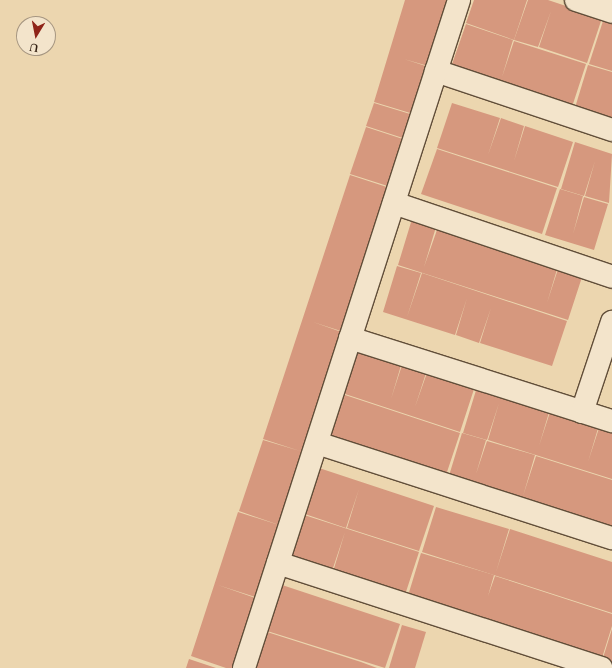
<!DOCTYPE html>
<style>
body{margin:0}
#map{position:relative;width:612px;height:668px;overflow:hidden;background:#ecd6af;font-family:Cardo,serif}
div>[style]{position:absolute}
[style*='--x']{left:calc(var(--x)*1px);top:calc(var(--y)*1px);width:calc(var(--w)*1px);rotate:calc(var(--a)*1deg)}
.building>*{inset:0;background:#d6987e}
.roads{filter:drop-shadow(1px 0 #614e39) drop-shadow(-1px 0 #614e39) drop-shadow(0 1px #614e39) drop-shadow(0 -1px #614e39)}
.minor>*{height:22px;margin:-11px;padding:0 11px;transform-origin:11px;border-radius:11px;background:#f3e4cb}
span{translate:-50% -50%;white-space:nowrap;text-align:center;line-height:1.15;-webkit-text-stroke:3.5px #f3e4cb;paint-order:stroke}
.north{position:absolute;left:16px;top:16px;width:40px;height:40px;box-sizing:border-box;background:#f3e4cb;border:1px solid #a69681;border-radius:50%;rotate:190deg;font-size:11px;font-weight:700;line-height:16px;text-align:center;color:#332012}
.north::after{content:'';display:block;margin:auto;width:14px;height:18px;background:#8f2418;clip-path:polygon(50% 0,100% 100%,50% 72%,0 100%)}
</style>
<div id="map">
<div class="building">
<i style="clip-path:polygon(405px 0,456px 0,435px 68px,404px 59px,435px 69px,420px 116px,374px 102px)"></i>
<i style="clip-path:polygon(474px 0,527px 0,514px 40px,466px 23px)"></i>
<i style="clip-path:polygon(528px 0,548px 0,602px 18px,587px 63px,539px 47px,551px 11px,538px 47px,514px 40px)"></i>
<i style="clip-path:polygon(604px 18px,612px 21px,612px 71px,589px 64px)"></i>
<i style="clip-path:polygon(466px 24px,513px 40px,502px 77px,514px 41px,586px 64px,571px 110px,450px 70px)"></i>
<i style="clip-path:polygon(588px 65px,612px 72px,612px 123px,574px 111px)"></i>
<i style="clip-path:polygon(374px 103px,420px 117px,412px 141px,366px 126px)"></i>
<i style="clip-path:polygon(452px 103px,500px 118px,488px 155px,501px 118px,524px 126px,514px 161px,525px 126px,573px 142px,558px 187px,437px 148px)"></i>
<i style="clip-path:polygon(366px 127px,412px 142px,397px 189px,350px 174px)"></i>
<i style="clip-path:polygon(575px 142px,612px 154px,609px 203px,585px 196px,595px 161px,584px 196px,561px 189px)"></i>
<i style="clip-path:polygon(437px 149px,557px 188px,542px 234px,421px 194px)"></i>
<i style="clip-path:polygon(350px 175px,396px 190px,350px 334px,313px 322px,350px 335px,261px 599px,218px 585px,261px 600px,238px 668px,226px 668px,191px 656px,238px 512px,282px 526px,239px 511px,263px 440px,300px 451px,263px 439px)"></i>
<i style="clip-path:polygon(560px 189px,583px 196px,573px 234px,584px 197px,608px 204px,594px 250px,545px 235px)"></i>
<i style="clip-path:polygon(412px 219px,436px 227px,424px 267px,438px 227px,558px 266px,547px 303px,559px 266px,583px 274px,568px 320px,398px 265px)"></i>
<i style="clip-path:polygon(397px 266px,421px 273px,407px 317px,422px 273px,567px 321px,552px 366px,480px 343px,491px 308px,479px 343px,456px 335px,467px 298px,455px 335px,383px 312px)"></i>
<i style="clip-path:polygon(355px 346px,402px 362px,391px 399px,403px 362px,427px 370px,415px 407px,428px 370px,475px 386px,460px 432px,339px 392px)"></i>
<i style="clip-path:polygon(477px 387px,550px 409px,539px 446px,551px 409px,599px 425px,588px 462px,600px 425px,612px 429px,612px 479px,488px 440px,499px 403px,487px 440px,463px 433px)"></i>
<i style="clip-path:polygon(339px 393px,460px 433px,445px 478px,324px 439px)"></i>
<i style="clip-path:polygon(462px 433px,486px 440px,476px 474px,487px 441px,535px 455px,523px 496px,536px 456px,612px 480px,612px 531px,448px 479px)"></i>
<i style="clip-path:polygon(313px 466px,434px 506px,419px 551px,347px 528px,359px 489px,346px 528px,299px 512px)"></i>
<i style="clip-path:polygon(436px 507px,509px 529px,496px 572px,510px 529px,612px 562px,612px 613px,422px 552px)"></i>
<i style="clip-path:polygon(298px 513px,419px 552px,404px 598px,332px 575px,345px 532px,331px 574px,283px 559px)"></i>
<i style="clip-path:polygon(421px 553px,494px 575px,488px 596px,495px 576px,612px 614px,612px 626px,601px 661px,528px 637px,540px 600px,528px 637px,407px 599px)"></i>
<i style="clip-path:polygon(279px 584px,400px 624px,385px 668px,264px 630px)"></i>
<i style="clip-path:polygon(402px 625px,426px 632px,415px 668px,389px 668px)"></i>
<i style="clip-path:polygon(612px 629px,612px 664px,602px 661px)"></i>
<i style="clip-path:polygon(264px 631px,361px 662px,377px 668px,252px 668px)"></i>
<i style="clip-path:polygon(189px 659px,216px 668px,186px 668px)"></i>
</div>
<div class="roads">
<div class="minor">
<i style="--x:576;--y:0;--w:38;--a:18"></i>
<i style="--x:436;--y:71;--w:186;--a:18.5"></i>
<i style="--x:394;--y:203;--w:230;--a:18.7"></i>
<i style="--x:350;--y:338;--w:275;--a:17.6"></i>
<i style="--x:582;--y:412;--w:95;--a:-71.6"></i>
<i style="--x:317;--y:443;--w:310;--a:17.9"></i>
<i style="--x:278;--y:563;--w:340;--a:18"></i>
<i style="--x:244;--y:668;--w:702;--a:-72.16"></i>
</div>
</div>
<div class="north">U</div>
</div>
